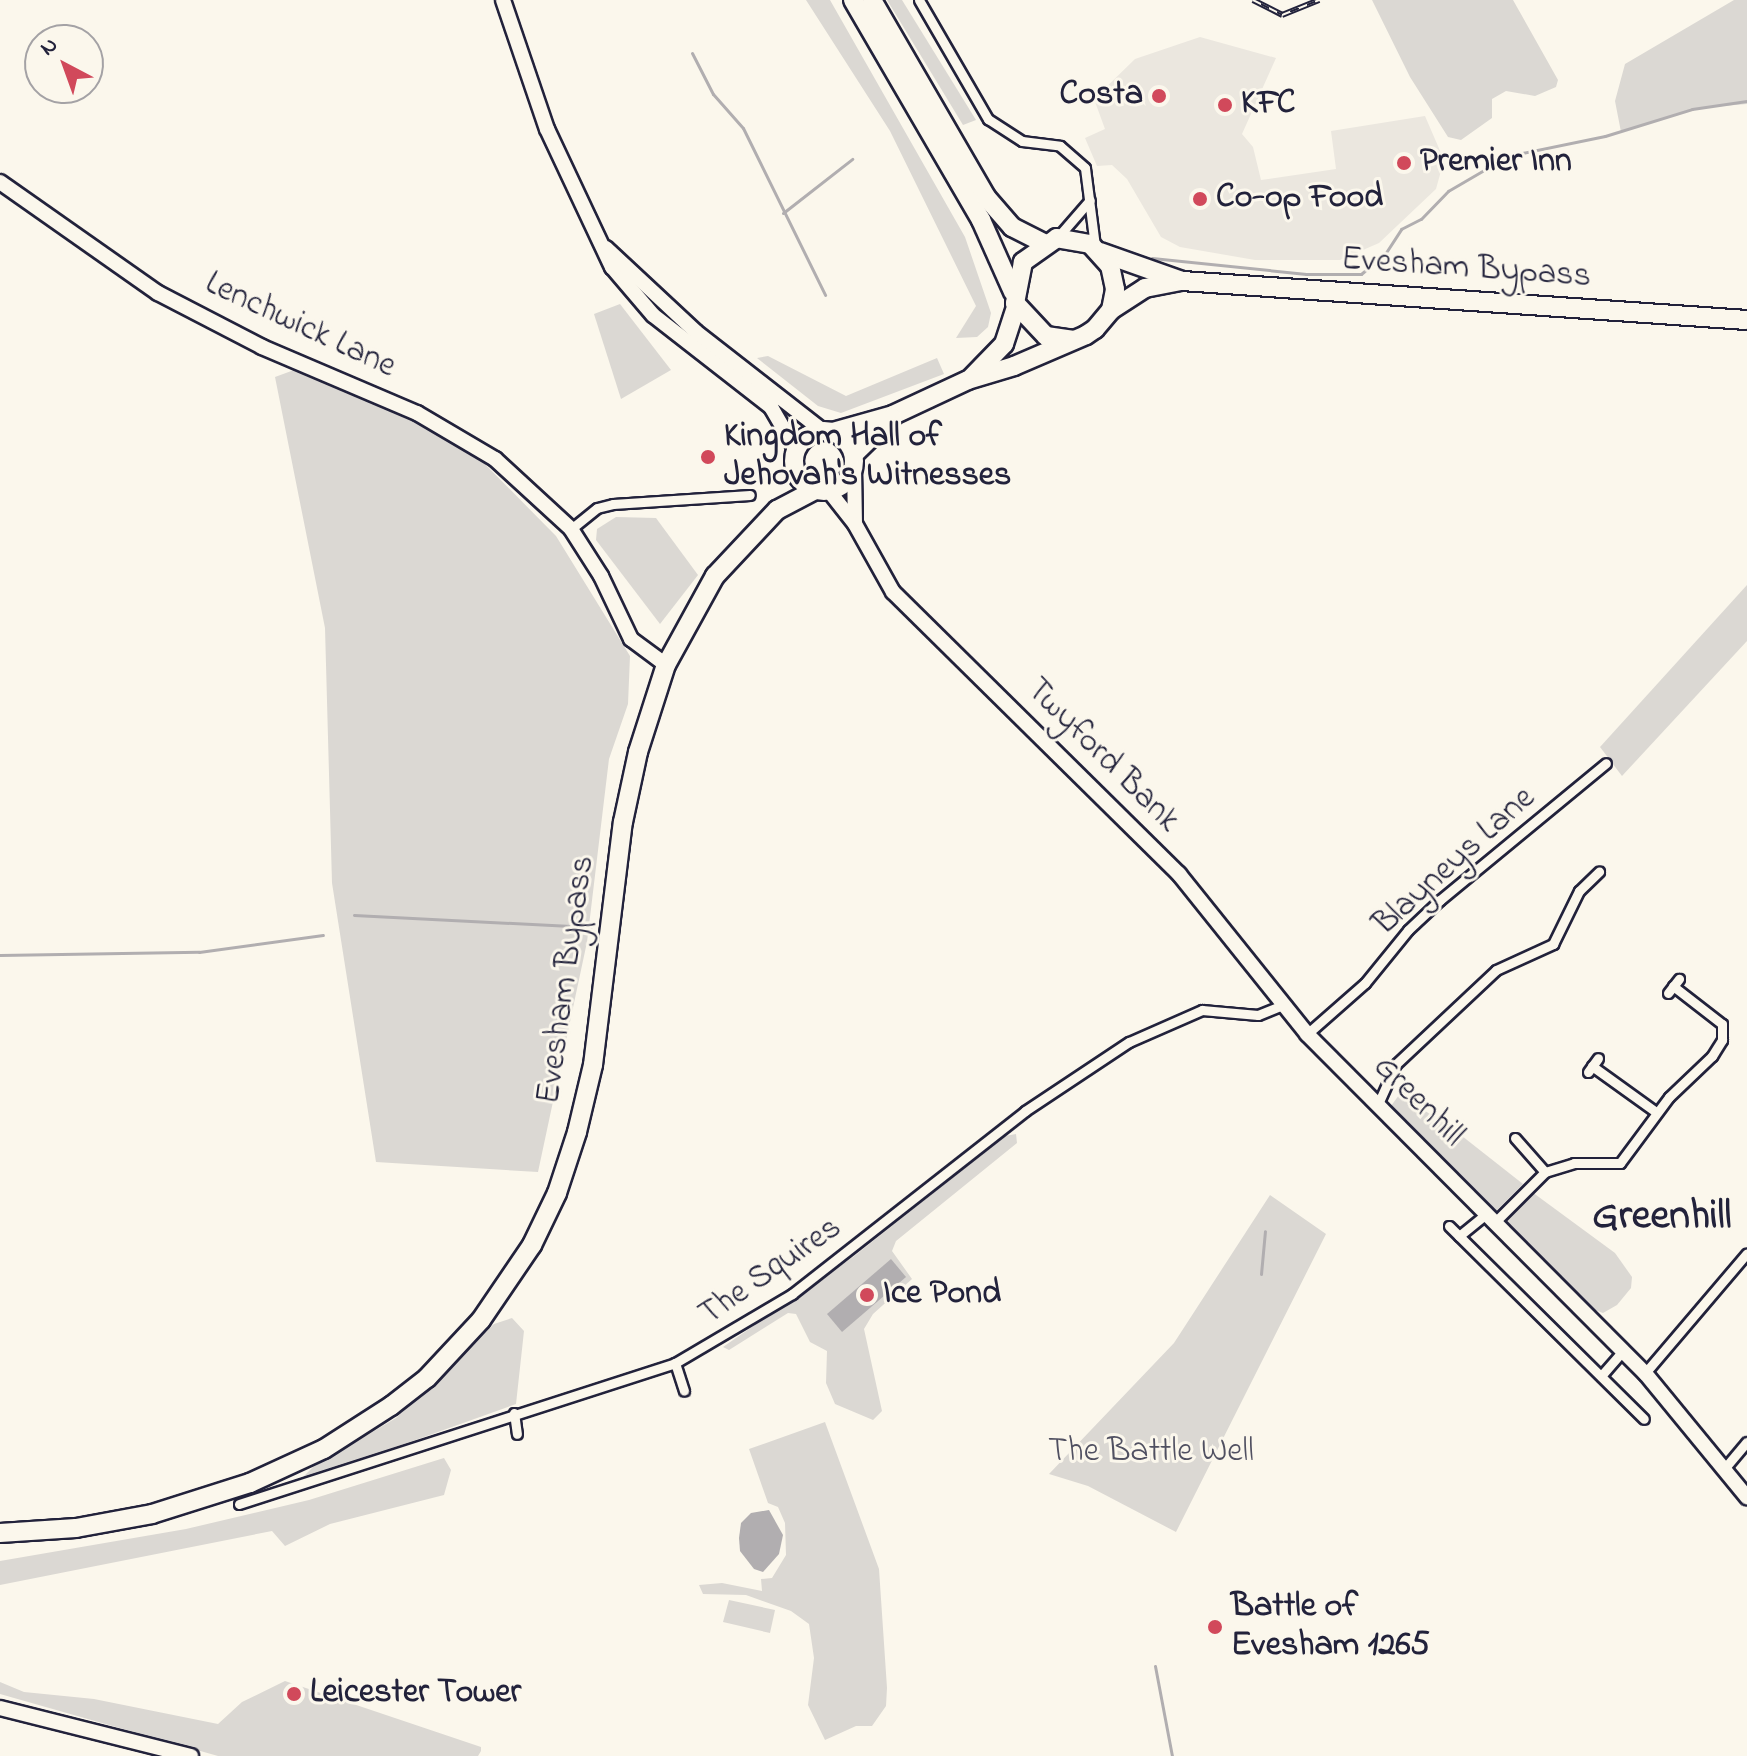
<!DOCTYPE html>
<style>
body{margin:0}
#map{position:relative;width:1747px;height:1756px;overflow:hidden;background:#fbf7ec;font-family:"Indie Flower",sans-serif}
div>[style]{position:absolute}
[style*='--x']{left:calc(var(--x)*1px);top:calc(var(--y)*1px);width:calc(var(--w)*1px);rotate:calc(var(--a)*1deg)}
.built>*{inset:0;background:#ebe7df}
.green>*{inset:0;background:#dbd8d3}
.water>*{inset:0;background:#b1aeb0}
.stream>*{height:3px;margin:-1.5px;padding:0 1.5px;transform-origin:1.5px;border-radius:1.5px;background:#b1aeb0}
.roads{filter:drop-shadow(2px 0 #22223b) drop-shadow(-2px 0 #22223b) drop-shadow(0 2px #22223b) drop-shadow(0 -2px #22223b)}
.street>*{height:9px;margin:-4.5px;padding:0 4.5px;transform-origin:4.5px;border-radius:4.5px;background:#fbf7ec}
.secondary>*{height:14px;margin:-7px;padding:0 7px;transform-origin:7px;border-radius:7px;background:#fbf7ec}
.primary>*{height:14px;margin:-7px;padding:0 7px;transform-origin:7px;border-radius:7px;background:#fbf7ec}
.highway>*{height:18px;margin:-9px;padding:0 9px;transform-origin:9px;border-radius:9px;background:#fbf7ec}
.highway>.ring{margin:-9px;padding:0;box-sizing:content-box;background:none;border:18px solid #fbf7ec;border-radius:50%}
.rail>*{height:6px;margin-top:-3px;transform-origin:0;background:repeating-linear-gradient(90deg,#fbf7ec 0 9px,#22223b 0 18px);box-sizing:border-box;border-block:2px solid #22223b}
.dots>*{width:22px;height:22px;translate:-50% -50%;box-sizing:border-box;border:4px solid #fbf7ec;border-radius:50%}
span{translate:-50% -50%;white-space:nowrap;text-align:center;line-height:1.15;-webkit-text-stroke:6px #fbf7ec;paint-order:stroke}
.poi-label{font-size:34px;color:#22223b;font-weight:700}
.right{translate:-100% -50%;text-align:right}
.left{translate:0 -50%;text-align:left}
.street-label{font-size:34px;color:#22223b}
.park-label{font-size:34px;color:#505061}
.district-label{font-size:42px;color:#22223b;font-weight:700}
.north{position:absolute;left:24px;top:24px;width:80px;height:80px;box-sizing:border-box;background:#fbf7ec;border:2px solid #a4a2a5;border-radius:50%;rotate:319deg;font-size:22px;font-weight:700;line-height:32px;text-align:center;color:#22223b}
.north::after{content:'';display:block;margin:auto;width:28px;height:36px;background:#d1495b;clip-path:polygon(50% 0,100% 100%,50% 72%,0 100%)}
</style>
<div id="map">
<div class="built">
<i style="clip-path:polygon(1200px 37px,1276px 58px,1242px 134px,1253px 147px,1261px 180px,1336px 169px,1331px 131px,1425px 116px,1444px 160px,1436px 189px,1379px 243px,1340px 260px,1255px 260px,1180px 247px,1161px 237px,1127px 179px,1112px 165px,1097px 166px,1085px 138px,1105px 129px,1094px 99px,1135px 59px)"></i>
</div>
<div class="green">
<i style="clip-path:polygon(806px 0,830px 0,965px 237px,991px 313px,988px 327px,977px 337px,956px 338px,976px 306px,890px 131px)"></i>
<i style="clip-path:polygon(887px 0,902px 0,976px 120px,963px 125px)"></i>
<i style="clip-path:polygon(1372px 0,1513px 0,1558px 80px,1556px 87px,1535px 96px,1506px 91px,1492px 99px,1492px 118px,1461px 140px,1448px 137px,1410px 77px)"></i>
<i style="clip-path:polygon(1734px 0,1747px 0,1747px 104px,1699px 108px,1621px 132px,1615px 101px,1625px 64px)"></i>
<i style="clip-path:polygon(620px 304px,671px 370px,621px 399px,594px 314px)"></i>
<i style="clip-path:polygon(768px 356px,846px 396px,937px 358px,944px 374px,841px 413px,818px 406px,757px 358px)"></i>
<i style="clip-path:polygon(294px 370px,408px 418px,481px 460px,556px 536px,630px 656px,628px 704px,609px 759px,587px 942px,538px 1172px,376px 1162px,332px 883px,325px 628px,275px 377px)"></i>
<i style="clip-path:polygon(616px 517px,656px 518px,698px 575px,660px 624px,596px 540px,597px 529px)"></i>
<i style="clip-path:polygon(1747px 585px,1747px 641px,1622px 776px,1600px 747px)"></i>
<i style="clip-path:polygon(1399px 1095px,1448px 1125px,1523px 1184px,1495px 1212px,1395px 1113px,1391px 1106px)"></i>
<i style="clip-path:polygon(1016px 1134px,1017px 1143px,896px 1241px,892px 1251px,912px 1279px,873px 1314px,864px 1329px,882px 1411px,873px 1420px,835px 1404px,826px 1383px,827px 1351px,810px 1342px,796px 1314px,788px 1313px,729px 1350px,723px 1347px,853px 1257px,1005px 1136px)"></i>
<i style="clip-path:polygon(1532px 1192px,1615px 1253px,1632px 1277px,1631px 1288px,1617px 1305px,1603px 1313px,1595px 1310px,1503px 1221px)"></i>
<i style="clip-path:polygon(1270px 1195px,1326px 1234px,1176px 1532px,1088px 1486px,1049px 1474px,1174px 1343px)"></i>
<i style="clip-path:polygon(512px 1318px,524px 1331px,516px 1404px,298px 1482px,313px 1467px,396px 1418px,494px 1324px)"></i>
<i style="clip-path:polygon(825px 1422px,879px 1569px,887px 1688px,886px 1706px,872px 1726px,856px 1726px,825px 1740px,808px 1705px,814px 1658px,809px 1624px,791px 1611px,746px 1595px,703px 1594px,699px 1585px,722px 1583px,762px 1591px,761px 1579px,772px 1578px,786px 1555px,785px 1523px,778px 1507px,768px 1503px,749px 1449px)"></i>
<i style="clip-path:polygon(444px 1458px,451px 1470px,444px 1495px,330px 1524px,285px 1546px,272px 1531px,0 1585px,0 1561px,186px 1529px,309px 1500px)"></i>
<i style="clip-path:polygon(729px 1600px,775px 1610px,770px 1633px,723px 1622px)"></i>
<i style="clip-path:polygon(285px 1681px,481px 1747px,481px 1751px,478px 1756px,218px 1756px,0 1694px,0 1682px,24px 1692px,94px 1699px,218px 1724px,242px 1702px)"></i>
</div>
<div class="water">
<i style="clip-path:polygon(891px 1259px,906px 1277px,842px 1332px,827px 1314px)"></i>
<i style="clip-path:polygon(769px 1510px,783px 1535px,779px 1554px,763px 1572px,754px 1569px,740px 1551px,739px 1538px,741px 1523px,751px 1513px)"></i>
</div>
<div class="stream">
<i style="--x:692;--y:53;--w:46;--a:62.9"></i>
<i style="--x:713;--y:94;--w:45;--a:48.6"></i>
<i style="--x:743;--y:128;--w:186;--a:63.8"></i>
<i style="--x:783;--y:213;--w:88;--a:-38"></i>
<i style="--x:1152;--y:258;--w:155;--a:5.9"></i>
<i style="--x:1306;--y:274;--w:55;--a:0"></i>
<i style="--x:1361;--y:274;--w:31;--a:-40"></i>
<i style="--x:1385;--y:254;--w:30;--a:-57"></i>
<i style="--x:1401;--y:229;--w:22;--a:-27"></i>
<i style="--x:1421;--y:219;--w:39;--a:-46"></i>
<i style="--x:1448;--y:191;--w:69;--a:-30.3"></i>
<i style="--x:1508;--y:156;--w:99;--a:-11.7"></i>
<i style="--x:1605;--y:136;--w:91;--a:-17.2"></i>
<i style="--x:1692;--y:109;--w:56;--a:-8.3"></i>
<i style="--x:354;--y:915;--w:237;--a:2.9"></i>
<i style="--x:0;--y:955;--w:199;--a:-0.9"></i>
<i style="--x:199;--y:952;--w:125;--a:-7.8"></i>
<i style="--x:1261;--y:1274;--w:43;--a:-84.7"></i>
<i style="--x:1155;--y:1666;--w:92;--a:79.3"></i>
</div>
<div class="roads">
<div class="street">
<i style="--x:919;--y:0;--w:138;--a:59.9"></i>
<i style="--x:988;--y:119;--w:40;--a:32.9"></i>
<i style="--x:1022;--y:141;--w:38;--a:7"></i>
<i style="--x:1060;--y:146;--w:33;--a:41"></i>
<i style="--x:1085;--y:168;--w:79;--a:82.7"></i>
<i style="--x:1057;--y:238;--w:50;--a:-49"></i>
<i style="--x:571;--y:529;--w:33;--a:-39"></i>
<i style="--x:597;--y:508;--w:16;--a:-14"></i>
<i style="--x:613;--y:504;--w:137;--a:-3.8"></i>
<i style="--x:1668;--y:993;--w:18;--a:-52"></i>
<i style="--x:1307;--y:1034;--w:77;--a:-41.3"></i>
<i style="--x:1365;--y:983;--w:68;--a:-50.9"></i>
<i style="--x:1408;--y:930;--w:44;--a:-43.2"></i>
<i style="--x:1440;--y:900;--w:215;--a:-39.5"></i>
<i style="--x:1592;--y:1066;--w:79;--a:35.7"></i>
<i style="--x:1588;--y:1072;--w:17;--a:-54"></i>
<i style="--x:1378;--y:1104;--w:44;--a:-65.8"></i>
<i style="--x:1396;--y:1064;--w:137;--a:-43.2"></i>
<i style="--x:1496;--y:970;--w:63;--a:-24.5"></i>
<i style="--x:1553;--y:944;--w:59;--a:-63.9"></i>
<i style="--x:1579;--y:891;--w:28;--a:-44"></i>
<i style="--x:1515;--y:1138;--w:45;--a:48.6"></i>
<i style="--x:1495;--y:1222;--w:71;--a:-45"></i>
<i style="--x:1545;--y:1172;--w:30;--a:-17"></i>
<i style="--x:1574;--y:1163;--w:46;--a:0"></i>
<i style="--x:1620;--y:1163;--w:82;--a:-53.4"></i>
<i style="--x:1669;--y:1097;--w:59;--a:-43.6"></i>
<i style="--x:1712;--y:1056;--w:19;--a:-58"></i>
<i style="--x:1722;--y:1040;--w:16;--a:-90"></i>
<i style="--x:1722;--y:1024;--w:62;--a:-142.2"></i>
<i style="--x:1449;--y:1226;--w:274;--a:44.7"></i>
<i style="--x:1459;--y:1236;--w:36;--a:-39"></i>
<i style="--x:675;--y:1363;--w:29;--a:72"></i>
<i style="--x:1645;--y:1373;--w:157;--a:-49.6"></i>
<i style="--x:1601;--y:1376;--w:33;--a:-49"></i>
<i style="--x:514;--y:1413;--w:21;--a:82"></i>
<i style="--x:1724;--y:1469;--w:35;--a:-50"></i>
<i style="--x:239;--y:1504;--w:458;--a:-17.9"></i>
<i style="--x:675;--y:1363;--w:136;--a:-30.5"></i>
<i style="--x:792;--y:1294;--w:296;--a:-38.1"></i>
<i style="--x:1025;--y:1111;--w:125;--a:-33.6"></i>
<i style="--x:1129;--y:1042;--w:80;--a:-23.7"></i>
<i style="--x:1202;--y:1010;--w:56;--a:5.1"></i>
<i style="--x:1258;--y:1015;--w:27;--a:-22"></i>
</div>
<div class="secondary">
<i style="--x:503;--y:0;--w:136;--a:71.2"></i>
<i style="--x:547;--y:129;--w:153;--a:64.8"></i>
<i style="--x:612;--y:267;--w:63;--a:49.5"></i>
<i style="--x:653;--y:315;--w:150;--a:37.9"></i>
<i style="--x:771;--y:407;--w:50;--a:59.8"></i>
<i style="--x:0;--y:182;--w:193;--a:35.1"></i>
<i style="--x:158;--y:293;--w:117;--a:27.4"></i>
<i style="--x:262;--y:347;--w:168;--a:23.1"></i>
<i style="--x:417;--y:413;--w:91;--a:30.5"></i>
<i style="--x:495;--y:459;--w:103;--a:42.6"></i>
<i style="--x:571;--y:529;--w:56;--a:57.4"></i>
<i style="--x:601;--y:576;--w:70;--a:64.5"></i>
<i style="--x:631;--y:639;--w:44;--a:36.6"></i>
<i style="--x:606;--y:248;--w:123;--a:43"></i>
<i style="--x:696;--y:332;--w:161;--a:37.9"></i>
<i style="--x:0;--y:1708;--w:197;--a:14.1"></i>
</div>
<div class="primary">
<i style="--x:854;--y:467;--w:55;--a:89"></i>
<i style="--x:829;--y:491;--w:42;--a:51.8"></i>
<i style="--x:855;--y:524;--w:78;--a:60.8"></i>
<i style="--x:893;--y:592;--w:402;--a:44.6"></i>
<i style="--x:1179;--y:874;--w:205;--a:51.3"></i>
<i style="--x:1307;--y:1034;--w:479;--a:45.1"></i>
<i style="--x:1645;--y:1373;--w:161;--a:50.6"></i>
</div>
<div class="highway">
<i style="--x:853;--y:0;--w:255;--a:59.8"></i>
<i style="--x:981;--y:220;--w:79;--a:66"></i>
<i style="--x:872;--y:0;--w:228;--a:59.9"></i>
<i style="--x:986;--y:197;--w:40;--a:49"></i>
<i style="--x:1012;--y:227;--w:36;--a:27"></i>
<i style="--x:1100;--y:252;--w:84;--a:19.5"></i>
<i style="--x:1111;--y:310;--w:40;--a:-32.9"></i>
<i style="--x:1145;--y:288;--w:38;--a:-11"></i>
<i style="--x:1182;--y:281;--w:566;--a:3.95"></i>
<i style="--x:972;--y:377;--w:46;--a:-45.9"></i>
<i style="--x:1004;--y:344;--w:39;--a:-72"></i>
<i class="ring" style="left:794px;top:431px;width:42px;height:42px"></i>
<i style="--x:833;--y:432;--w:62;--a:-15.8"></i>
<i style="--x:893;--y:415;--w:83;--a:-25"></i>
<i style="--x:968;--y:380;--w:48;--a:-16.9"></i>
<i style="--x:1014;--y:366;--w:78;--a:-23.3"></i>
<i style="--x:1086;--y:335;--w:11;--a:-34"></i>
<i style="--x:1095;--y:329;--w:25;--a:-50"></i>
<i style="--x:1111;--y:310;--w:21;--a:-79"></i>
<i style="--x:1115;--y:289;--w:24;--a:-102"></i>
<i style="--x:1110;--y:266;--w:30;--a:-132"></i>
<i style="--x:1090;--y:244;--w:34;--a:-170"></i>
<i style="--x:1057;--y:238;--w:42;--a:144.8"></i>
<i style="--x:1023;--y:262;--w:42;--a:101"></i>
<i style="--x:1015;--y:303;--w:45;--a:46.8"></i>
<i style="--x:1046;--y:336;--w:28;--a:8"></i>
<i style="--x:854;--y:454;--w:53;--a:-44.2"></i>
<i style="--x:0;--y:1533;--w:76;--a:-3.8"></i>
<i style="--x:76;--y:1528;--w:77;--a:-10.4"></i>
<i style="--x:152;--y:1514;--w:103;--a:-17.6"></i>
<i style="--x:250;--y:1483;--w:81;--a:-24.7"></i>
<i style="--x:324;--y:1449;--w:80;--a:-32.7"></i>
<i style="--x:391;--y:1406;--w:46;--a:-37.9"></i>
<i style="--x:427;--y:1378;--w:79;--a:-47"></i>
<i style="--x:481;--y:1320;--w:91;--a:-55.8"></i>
<i style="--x:532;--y:1245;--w:58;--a:-64.3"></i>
<i style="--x:557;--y:1193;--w:64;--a:-71.8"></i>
<i style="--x:577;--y:1132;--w:69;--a:-76.6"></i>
<i style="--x:593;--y:1065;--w:245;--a:-83"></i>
<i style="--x:623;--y:822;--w:72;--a:-77.9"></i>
<i style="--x:638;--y:752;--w:91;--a:-72.2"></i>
<i style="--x:666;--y:665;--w:102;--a:-61.2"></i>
<i style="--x:715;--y:576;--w:91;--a:-46.8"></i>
<i style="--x:777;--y:510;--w:43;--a:-27.8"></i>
</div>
</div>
<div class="rail">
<i style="--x:1253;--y:0;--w:33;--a:27"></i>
<i style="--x:1282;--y:15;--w:40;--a:-22"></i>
</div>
<div class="dots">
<i style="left:1159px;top:96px;background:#d1495b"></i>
<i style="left:1225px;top:105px;background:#d1495b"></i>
<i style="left:1404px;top:163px;background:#d1495b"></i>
<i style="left:1200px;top:199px;background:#d1495b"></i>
<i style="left:708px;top:457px;background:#d1495b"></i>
<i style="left:867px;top:1295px;background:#d1495b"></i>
<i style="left:1215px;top:1627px;background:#d1495b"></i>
<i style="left:294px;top:1694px;background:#d1495b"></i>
</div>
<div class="poi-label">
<span class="right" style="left:1143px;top:96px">Costa</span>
<span class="left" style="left:1241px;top:105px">KFC</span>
<span class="left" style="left:1420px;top:163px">Premier Inn</span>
<span class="left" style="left:1216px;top:199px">Co-op Food</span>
<span class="left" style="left:724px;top:457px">Kingdom Hall of<br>Jehovah's Witnesses</span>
<span class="left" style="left:883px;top:1295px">Ice Pond</span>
<span class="left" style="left:1231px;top:1627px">Battle of<br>Evesham 1265</span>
<span class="left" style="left:310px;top:1694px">Leicester Tower</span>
</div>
<div class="street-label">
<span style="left:1466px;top:269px;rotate:4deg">Evesham Bypass</span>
<span style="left:300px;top:326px;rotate:25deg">Lenchwick Lane</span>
<span style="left:1102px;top:756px;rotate:45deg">Twyford Bank</span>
<span style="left:1455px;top:862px;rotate:-42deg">Blayneys Lane</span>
<span style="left:567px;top:980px;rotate:-82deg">Evesham Bypass</span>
<span style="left:1418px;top:1102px;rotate:45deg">Greenhill</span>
<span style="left:771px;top:1272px;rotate:-35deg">The Squires</span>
</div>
<div class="park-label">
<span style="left:1151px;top:1453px">The Battle Well</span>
</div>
<div class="district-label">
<span style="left:1662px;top:1217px">Greenhill</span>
</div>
<div class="north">N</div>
</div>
